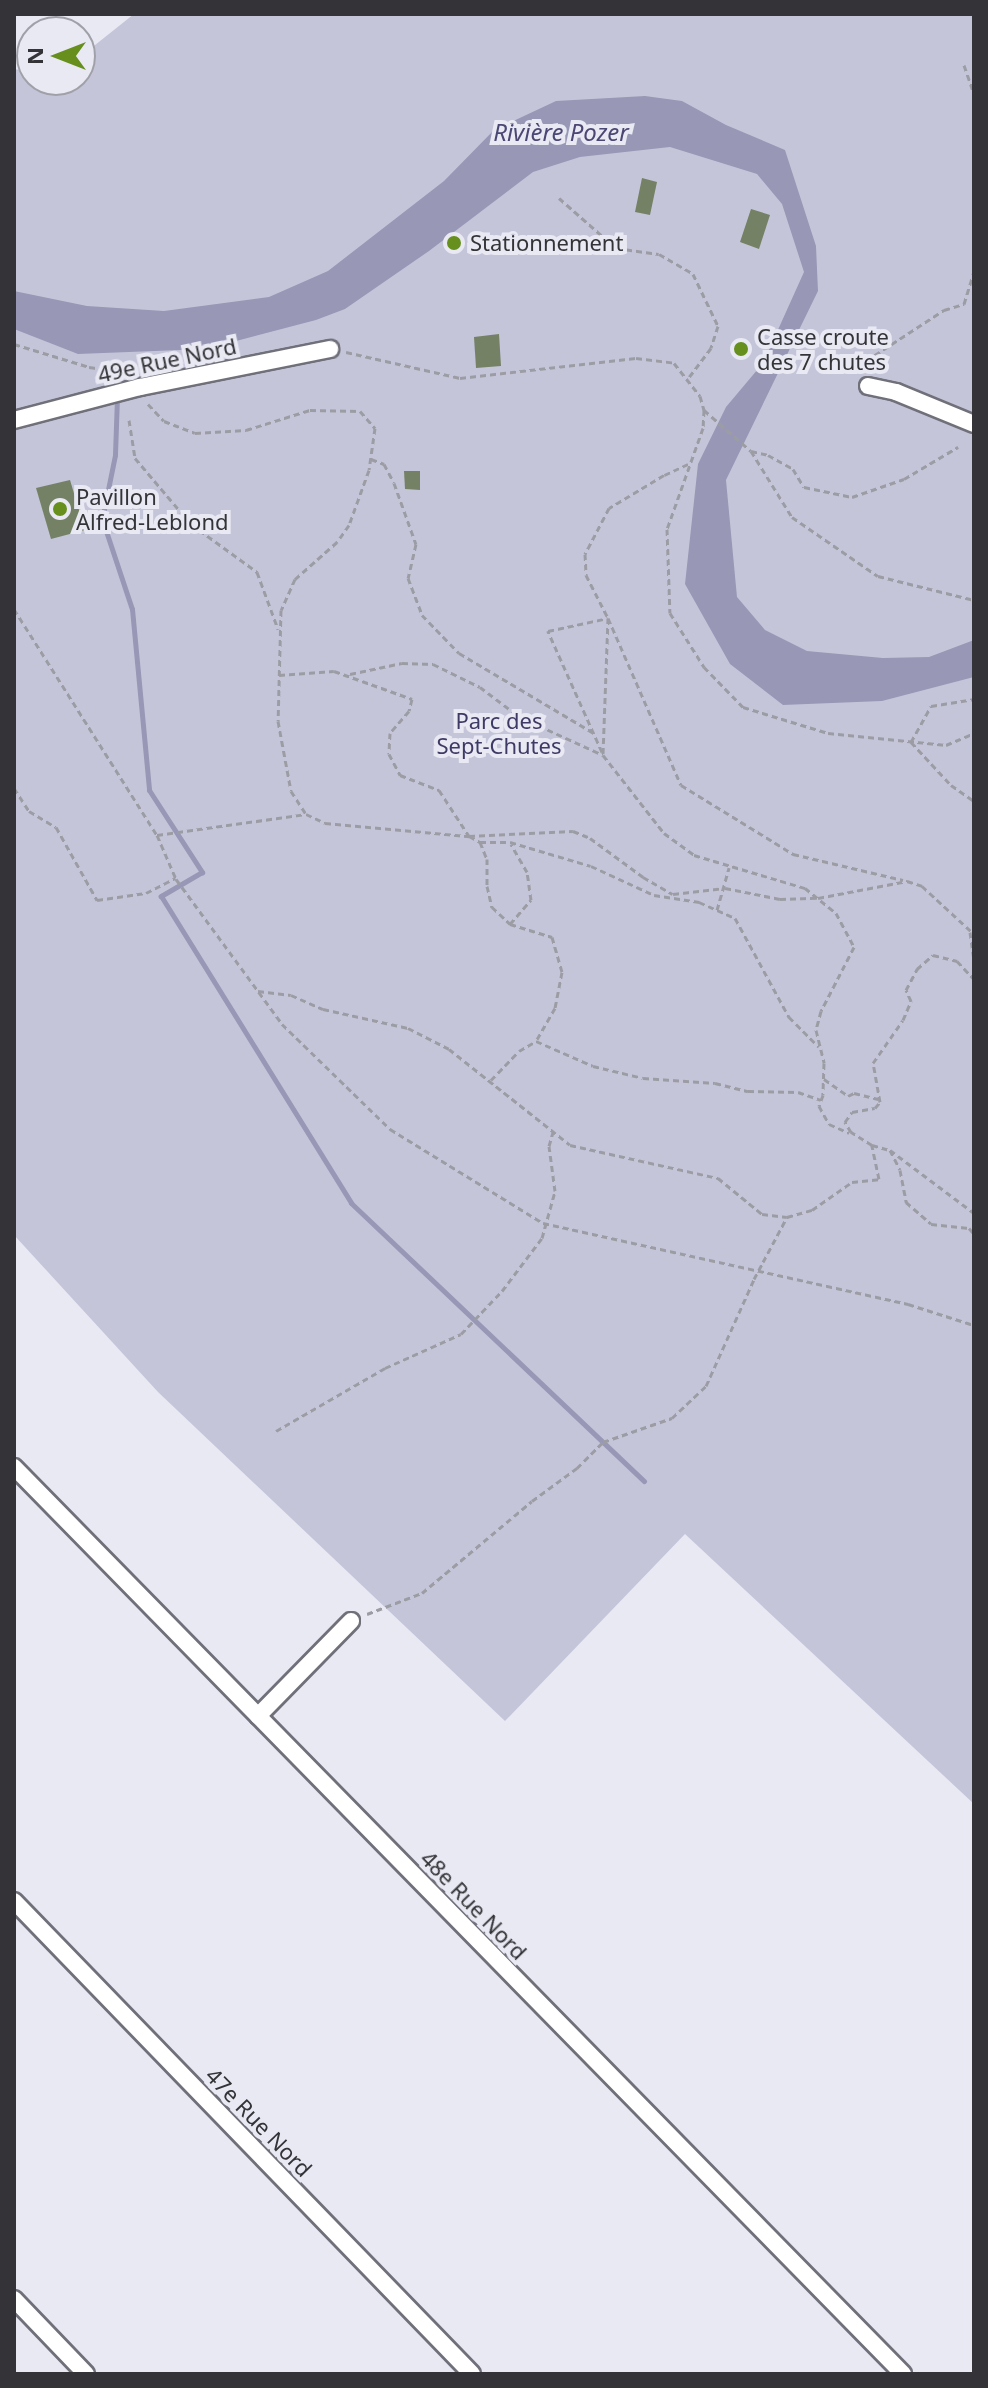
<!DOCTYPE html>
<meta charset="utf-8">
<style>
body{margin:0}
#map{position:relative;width:988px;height:2388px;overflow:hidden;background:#e8e9f3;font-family:"Noto Sans",sans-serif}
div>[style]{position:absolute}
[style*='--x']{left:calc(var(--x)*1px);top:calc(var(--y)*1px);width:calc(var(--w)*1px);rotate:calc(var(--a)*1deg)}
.green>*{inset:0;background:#c5c5da}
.water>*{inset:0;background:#9898b6}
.stream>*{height:5px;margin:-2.5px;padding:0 2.5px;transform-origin:2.5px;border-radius:2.5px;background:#9898b6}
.building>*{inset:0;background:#748165}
.path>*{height:3px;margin-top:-1.5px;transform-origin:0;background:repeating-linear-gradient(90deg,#9c9da4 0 6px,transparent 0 10px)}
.roads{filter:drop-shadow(2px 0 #70707a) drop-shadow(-2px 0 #70707a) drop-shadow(0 2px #70707a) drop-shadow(0 -2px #70707a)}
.minor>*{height:16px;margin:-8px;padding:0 8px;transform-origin:8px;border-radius:8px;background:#fff}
.path-bridge>*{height:3px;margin-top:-1.5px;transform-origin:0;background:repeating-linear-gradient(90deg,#9c9da4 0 6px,transparent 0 10px)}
.dots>*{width:22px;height:22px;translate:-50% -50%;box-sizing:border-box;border:4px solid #e8e9f3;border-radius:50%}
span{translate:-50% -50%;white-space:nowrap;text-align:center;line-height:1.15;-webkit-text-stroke:8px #e8e9f3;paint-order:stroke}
.poi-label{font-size:22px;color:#343438}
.left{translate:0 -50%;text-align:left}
.street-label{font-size:22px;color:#343438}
.park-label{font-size:22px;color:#3e3a66}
.water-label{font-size:24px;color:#4b4774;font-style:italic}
.frame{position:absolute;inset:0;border:16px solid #343438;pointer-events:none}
.north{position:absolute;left:16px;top:16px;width:80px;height:80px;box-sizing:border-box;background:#e8e9f3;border:2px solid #a0a1a8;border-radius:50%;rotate:270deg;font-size:22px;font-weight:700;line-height:32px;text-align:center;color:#343438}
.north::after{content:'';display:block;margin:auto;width:28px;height:36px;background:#678f1d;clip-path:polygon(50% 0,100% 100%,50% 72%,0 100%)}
</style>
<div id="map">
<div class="green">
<i style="clip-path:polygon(134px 14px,974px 14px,974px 1804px,685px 1534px,505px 1721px,158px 1392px,14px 1235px,14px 69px,32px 72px,32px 80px,80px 80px,80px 57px)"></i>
</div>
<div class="water">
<i style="clip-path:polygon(645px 96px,682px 101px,726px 125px,785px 150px,816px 246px,818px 291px,726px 480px,737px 597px,765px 630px,807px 651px,883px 658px,929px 657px,974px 640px,974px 677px,882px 701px,783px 705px,730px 664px,685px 584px,698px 464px,726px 407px,763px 363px,804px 272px,782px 204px,757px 174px,670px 147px,580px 157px,533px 172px,429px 251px,345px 309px,316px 320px,206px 349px,78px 354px,14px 329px,14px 291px,87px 306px,164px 311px,269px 297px,328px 271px,444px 181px,494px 130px,556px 101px)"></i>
</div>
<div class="stream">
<i style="--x:117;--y:397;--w:58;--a:92"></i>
<i style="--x:115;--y:455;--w:65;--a:101.5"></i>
<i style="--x:102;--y:519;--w:95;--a:71.6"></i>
<i style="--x:132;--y:609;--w:182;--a:84.6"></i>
<i style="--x:149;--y:790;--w:98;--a:57.1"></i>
<i style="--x:202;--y:872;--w:48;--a:149.7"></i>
<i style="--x:161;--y:896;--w:361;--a:58.2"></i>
<i style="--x:351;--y:1203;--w:404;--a:43.5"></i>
</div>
<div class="building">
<i style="clip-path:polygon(642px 178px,657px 182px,650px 215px,635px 212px)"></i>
<i style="clip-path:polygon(751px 209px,770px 215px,759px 249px,740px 242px)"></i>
<i style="clip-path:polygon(499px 334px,501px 366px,476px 368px,474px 337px)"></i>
<i style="clip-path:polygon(404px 471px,420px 471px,420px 490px,405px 489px)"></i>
<i style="clip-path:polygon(70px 480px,85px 530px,51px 539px,36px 488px)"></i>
</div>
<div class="path">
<i style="--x:964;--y:65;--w:31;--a:71"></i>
<i style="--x:559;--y:198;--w:76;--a:41.3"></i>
<i style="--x:616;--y:248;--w:43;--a:7.9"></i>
<i style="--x:659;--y:254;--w:39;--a:30"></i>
<i style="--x:693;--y:274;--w:58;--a:64.3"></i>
<i style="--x:718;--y:326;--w:23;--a:108"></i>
<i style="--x:711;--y:348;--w:36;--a:127"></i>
<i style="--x:14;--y:344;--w:78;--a:17"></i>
<i style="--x:89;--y:367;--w:37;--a:8"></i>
<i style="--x:346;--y:352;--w:117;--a:12.8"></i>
<i style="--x:460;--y:378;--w:177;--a:-6.5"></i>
<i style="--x:636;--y:358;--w:38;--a:7"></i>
<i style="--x:674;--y:363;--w:42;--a:51.8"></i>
<i style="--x:700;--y:396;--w:15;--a:74"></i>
<i style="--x:704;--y:410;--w:18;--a:93"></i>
<i style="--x:703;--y:428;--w:107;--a:109.6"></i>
<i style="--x:667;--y:529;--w:84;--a:88"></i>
<i style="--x:670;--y:613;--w:64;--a:57.8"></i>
<i style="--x:704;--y:667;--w:56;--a:45.7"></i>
<i style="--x:743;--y:707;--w:89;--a:17"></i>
<i style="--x:828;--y:733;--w:119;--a:5.8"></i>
<i style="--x:946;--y:745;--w:30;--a:-23"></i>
<i style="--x:858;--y:361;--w:5;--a:90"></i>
<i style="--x:858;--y:366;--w:103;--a:-33.1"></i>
<i style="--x:944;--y:310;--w:21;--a:-17"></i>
<i style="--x:964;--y:304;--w:34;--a:-73"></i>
<i style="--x:148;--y:404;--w:23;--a:47"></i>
<i style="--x:164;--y:421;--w:33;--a:21"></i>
<i style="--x:195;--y:433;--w:51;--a:-3.4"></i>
<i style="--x:246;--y:430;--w:67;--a:-17.4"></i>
<i style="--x:310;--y:410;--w:50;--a:1.1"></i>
<i style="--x:360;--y:411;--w:23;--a:49"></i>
<i style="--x:375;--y:428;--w:42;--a:98.1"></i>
<i style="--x:369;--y:470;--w:59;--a:110"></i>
<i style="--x:349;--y:525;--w:21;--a:125"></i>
<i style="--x:337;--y:542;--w:56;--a:138.6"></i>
<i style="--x:295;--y:579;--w:34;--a:114"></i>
<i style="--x:281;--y:610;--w:111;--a:91.5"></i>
<i style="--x:278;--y:721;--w:71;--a:79.5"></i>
<i style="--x:291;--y:791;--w:27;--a:57"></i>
<i style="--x:306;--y:814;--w:21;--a:25"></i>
<i style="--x:325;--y:823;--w:145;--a:5.2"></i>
<i style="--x:469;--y:836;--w:104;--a:-2.8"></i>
<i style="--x:573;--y:831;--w:18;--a:22"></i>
<i style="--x:590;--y:838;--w:66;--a:36.3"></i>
<i style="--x:643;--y:877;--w:34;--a:30"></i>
<i style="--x:673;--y:894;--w:52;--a:-6.6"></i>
<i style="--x:725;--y:888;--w:56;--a:11.3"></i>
<i style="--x:780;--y:899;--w:38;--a:-2"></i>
<i style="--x:818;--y:898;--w:91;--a:-10.8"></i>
<i style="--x:907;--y:881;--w:16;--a:18"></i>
<i style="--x:922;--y:886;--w:71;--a:42.7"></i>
<i style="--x:704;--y:410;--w:62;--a:41.1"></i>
<i style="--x:751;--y:451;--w:78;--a:58.2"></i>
<i style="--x:792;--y:517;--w:104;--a:34.5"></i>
<i style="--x:878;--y:576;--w:99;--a:14"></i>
<i style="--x:129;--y:420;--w:38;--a:81"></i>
<i style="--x:135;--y:458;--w:87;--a:49.7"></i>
<i style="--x:191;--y:524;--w:82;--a:36"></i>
<i style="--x:257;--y:572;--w:61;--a:69.8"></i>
<i style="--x:751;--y:451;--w:17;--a:13"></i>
<i style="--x:768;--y:455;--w:29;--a:29"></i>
<i style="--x:793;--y:469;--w:21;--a:59"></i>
<i style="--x:804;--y:487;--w:49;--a:11.8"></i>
<i style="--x:852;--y:497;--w:55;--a:-19.1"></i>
<i style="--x:904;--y:479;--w:63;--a:-30.7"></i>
<i style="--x:371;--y:459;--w:14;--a:21"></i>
<i style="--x:384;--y:464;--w:21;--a:62"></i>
<i style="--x:394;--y:483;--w:65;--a:70.2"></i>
<i style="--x:416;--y:544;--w:35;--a:103"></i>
<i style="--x:408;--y:578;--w:40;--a:69"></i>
<i style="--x:422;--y:615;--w:53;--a:45.8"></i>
<i style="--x:459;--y:653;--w:157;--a:30.7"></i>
<i style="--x:688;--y:464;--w:26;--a:155"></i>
<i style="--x:664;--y:475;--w:64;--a:149"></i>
<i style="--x:609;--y:508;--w:52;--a:117.6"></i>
<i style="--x:585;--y:554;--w:21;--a:87"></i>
<i style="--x:586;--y:575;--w:48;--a:62.9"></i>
<i style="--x:608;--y:618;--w:137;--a:92.1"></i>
<i style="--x:603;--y:755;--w:99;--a:52"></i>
<i style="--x:664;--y:833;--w:37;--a:36"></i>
<i style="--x:694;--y:855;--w:116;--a:16.6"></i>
<i style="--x:805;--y:888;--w:40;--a:39"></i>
<i style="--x:836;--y:913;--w:38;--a:62"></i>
<i style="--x:854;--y:947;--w:72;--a:117.3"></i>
<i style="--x:821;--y:1011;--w:20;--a:105"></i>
<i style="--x:816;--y:1030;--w:34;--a:76"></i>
<i style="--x:824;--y:1063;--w:32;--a:92"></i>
<i style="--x:823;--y:1095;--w:12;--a:110"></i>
<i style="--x:819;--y:1106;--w:21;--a:61"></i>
<i style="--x:829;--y:1124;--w:22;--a:24"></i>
<i style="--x:14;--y:609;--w:267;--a:57.7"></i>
<i style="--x:157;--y:835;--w:48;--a:66.6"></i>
<i style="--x:176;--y:879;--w:180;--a:53.8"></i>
<i style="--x:282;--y:1024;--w:151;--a:44.2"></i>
<i style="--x:390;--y:1129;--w:180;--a:31.6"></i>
<i style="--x:543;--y:1223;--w:374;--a:12.5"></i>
<i style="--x:908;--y:1304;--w:69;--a:17.7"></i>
<i style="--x:350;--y:674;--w:53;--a:-11.9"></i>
<i style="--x:402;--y:663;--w:31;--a:2"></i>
<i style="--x:433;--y:664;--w:52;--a:26.1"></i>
<i style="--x:480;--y:687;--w:50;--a:36.9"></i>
<i style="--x:520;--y:717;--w:91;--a:24.6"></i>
<i style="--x:279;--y:675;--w:55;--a:-4.2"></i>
<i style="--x:334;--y:671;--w:83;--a:19.7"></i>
<i style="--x:412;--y:699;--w:12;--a:104"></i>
<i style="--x:409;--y:711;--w:29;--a:131"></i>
<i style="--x:390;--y:733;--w:21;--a:93"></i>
<i style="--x:389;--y:754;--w:24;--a:62"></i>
<i style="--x:400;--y:775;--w:42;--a:21"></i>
<i style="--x:439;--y:790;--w:55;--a:56.9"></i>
<i style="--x:469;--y:836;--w:13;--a:29"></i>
<i style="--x:480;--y:842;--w:18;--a:68"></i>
<i style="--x:487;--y:859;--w:27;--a:90"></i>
<i style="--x:487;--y:886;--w:22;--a:77"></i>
<i style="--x:492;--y:907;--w:25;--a:43"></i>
<i style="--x:510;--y:924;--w:44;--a:17.2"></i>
<i style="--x:552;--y:937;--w:36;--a:74"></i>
<i style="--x:562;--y:972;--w:37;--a:101"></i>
<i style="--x:555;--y:1008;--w:38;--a:120"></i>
<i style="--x:536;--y:1041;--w:62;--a:23.7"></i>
<i style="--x:593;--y:1066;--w:51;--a:13.5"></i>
<i style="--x:643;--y:1078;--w:72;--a:4"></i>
<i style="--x:715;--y:1083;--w:34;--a:14"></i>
<i style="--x:748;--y:1091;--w:50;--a:1.1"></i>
<i style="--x:798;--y:1092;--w:24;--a:19"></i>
<i style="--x:911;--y:742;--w:59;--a:47.1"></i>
<i style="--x:951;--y:785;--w:28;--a:35"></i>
<i style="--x:911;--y:742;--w:41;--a:-60.9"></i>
<i style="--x:931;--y:706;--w:44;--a:-9.2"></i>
<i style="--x:602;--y:752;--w:133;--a:-114.1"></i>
<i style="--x:548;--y:631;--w:61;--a:-12.2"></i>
<i style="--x:608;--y:618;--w:182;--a:66.4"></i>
<i style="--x:681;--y:785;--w:132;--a:31.6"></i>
<i style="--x:793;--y:854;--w:113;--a:13.3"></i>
<i style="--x:14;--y:788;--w:27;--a:57"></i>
<i style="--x:29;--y:811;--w:31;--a:31"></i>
<i style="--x:56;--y:827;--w:84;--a:60.7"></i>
<i style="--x:97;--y:900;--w:49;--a:-8.1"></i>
<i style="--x:146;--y:893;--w:33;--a:-27"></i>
<i style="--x:157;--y:835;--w:150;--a:-8"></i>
<i style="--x:480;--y:842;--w:30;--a:0"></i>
<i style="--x:510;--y:842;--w:84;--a:16.5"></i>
<i style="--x:591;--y:866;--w:69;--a:24.7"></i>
<i style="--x:654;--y:895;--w:46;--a:8.8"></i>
<i style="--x:699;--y:902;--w:39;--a:24"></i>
<i style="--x:735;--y:918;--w:113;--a:61.4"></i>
<i style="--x:789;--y:1017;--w:42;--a:45"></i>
<i style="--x:717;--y:910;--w:44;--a:-74.1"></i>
<i style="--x:510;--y:924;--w:32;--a:-49"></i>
<i style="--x:531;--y:900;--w:28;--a:-98"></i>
<i style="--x:527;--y:872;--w:32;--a:-120"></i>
<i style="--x:970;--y:932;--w:28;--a:82"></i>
<i style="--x:258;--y:991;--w:33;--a:7"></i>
<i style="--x:291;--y:995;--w:35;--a:24"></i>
<i style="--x:323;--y:1009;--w:87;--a:12.6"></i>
<i style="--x:408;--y:1028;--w:46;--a:27.1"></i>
<i style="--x:449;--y:1049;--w:154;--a:38.4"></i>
<i style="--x:570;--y:1145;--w:152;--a:12.6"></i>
<i style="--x:718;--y:1178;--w:57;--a:39.3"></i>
<i style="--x:762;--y:1214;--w:25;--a:7"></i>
<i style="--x:787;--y:1217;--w:26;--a:-16"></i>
<i style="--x:812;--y:1210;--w:49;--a:-35"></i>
<i style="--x:852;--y:1182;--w:27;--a:-6"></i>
<i style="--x:879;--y:1179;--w:35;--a:-102"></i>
<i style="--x:872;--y:1145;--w:25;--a:-148"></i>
<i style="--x:851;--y:1132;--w:12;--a:-121"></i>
<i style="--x:845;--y:1122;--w:12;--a:-55"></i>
<i style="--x:852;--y:1112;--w:23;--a:-10"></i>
<i style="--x:875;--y:1108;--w:8;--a:-50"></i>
<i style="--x:880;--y:1102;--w:40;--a:-100"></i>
<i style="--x:873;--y:1063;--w:52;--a:-55.1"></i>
<i style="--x:903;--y:1020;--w:21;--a:-67"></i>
<i style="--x:911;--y:1001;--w:12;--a:-114"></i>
<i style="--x:906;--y:990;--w:24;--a:-62"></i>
<i style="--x:917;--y:969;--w:21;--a:-41"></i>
<i style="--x:933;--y:955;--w:25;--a:14"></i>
<i style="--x:957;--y:961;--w:25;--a:47"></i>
<i style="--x:824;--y:1079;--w:29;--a:35"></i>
<i style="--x:848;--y:1096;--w:7;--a:-27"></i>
<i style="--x:854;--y:1093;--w:25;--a:14"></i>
<i style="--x:491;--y:1080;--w:40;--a:-46"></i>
<i style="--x:519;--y:1051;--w:20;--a:-30"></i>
<i style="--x:872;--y:1145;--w:19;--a:16"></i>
<i style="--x:890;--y:1150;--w:105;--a:36.9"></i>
<i style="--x:890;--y:1150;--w:22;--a:63"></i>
<i style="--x:900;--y:1170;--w:33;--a:79"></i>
<i style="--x:906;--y:1202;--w:33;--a:41"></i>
<i style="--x:931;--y:1224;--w:38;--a:6"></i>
<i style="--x:969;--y:1228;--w:8;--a:50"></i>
<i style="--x:763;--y:1262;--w:51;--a:-61.9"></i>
<i style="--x:276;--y:1431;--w:126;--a:-30"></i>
<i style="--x:385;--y:1368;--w:83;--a:-24.1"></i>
<i style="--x:461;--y:1334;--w:59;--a:-46.4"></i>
<i style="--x:502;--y:1291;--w:66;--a:-53"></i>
<i style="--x:542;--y:1238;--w:49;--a:-74.5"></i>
<i style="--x:555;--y:1191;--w:45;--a:-97.6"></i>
<i style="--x:549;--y:1146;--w:15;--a:-74"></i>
<i style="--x:367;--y:1614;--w:59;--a:-20.9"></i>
<i style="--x:422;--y:1593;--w:143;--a:-39.9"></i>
<i style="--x:532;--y:1501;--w:56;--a:-36.3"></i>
<i style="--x:577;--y:1468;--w:37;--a:-45"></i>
<i style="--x:603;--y:1442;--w:73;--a:-19.2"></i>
<i style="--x:672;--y:1418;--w:47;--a:-43.3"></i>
<i style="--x:706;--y:1386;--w:117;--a:-65.8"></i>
</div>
<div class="roads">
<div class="minor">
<i style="--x:868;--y:386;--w:29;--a:12"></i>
<i style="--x:896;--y:392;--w:84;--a:22.3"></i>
<i style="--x:14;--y:420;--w:130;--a:-14.7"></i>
<i style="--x:140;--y:387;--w:194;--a:-11.3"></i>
<i style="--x:14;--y:1467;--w:1270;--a:45.57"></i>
<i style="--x:258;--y:1716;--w:133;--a:-45.6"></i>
<i style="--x:14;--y:1901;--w:658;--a:45.92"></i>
<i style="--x:14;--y:2299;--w:104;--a:46.2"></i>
</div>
</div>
<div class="path-bridge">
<i style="--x:754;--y:1279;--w:19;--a:-62"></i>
</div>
<div class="dots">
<i style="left:454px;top:243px;background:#678f1d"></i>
<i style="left:741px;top:349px;background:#678f1d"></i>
<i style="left:60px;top:509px;background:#678f1d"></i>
</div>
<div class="poi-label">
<span class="left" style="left:470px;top:243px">Stationnement</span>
<span class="left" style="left:757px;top:349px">Casse croute<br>des 7 chutes</span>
<span class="left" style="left:76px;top:509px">Pavillon<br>Alfred-Leblond</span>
</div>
<div class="street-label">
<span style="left:167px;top:360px;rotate:-12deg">49e Rue Nord</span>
<span style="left:474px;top:1905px;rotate:46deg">48e Rue Nord</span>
<span style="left:259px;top:2122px;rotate:46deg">47e Rue Nord</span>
</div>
<div class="park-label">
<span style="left:499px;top:733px">Parc des<br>Sept-Chutes</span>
</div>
<div class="water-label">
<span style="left:561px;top:132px">Rivière Pozer</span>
</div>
<div class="frame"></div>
<div class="north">N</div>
</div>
